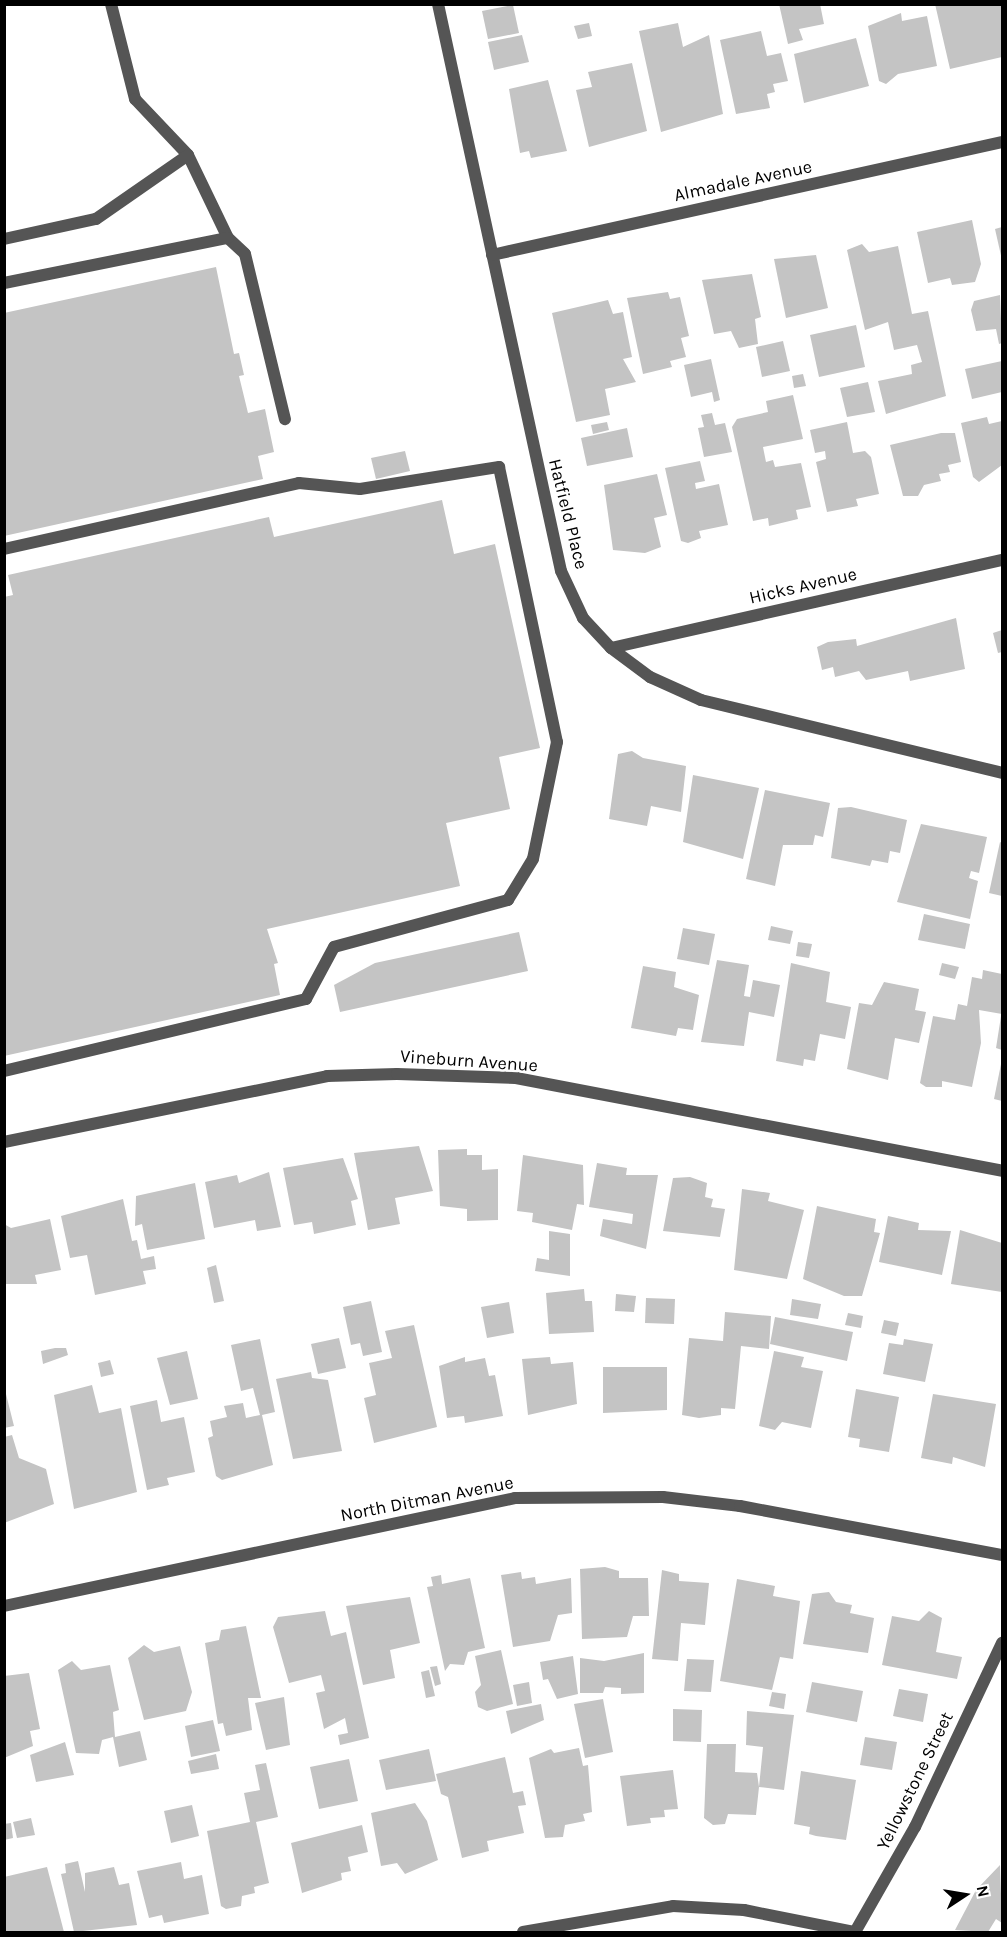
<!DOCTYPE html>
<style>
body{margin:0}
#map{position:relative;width:1007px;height:1937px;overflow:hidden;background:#fff;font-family:Karla,sans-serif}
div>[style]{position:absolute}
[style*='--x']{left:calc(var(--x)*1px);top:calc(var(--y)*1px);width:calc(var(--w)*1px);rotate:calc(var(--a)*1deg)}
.building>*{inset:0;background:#c4c4c4}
.service>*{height:12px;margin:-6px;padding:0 6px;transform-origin:6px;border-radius:6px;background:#555}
.minor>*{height:12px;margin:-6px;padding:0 6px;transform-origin:6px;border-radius:6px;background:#555}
span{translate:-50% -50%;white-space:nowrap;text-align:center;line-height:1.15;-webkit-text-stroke:4.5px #fff;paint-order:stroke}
.street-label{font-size:18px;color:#000}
.frame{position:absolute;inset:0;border:6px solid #000;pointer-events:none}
.north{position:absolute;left:935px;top:1865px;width:60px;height:60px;-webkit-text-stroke:4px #fff;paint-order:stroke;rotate:78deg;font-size:16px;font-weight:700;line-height:24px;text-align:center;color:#000}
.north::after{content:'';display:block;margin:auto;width:21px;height:27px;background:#000;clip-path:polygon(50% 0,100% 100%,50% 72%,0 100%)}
</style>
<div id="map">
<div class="building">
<i style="clip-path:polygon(779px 4px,820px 4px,824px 24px,799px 29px,803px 40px,788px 44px)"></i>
<i style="clip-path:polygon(935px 4px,1002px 4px,1002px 57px,950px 69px)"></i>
<i style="clip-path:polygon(513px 5px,519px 33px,488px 39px,482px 11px)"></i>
<i style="clip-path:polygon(901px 13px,902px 21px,927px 16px,937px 66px,898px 74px,886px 84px,879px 81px,868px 26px)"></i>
<i style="clip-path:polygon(589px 23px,592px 36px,578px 39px,574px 26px)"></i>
<i style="clip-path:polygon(678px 23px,683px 47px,709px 35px,723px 114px,661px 132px,639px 31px)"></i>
<i style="clip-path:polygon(761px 31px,767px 56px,781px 53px,788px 81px,773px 84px,775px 92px,767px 94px,770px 108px,736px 114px,720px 40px)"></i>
<i style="clip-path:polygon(522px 35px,529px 62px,494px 70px,488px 42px)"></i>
<i style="clip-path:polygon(856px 38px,869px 86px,804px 103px,794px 54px)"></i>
<i style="clip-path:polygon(632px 63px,647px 131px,589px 147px,576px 90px,592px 87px,588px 72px)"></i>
<i style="clip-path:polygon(548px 80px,567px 151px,531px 158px,529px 151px,520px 153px,509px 89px)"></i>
<i style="clip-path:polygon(972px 220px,981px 264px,975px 282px,952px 285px,950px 278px,928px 283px,917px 232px)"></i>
<i style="clip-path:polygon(1002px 227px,1002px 260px,995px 229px)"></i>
<i style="clip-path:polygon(862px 244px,869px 252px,898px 246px,912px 314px,928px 311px,946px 396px,886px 414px,878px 381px,912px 374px,911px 365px,922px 362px,917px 345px,894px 350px,888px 322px,865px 330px,847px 250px)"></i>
<i style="clip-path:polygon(816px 255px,828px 308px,786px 318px,774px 259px)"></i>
<i style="clip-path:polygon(216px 267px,234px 354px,239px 353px,244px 375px,239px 376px,248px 413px,265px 409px,274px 452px,258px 456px,263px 479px,4px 536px,4px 313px)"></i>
<i style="clip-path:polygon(752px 274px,761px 317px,755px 319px,758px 344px,739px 348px,731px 331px,714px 334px,702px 280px)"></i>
<i style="clip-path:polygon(668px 292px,670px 299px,680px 297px,689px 336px,681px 338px,686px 357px,670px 361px,672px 367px,643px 374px,627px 298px)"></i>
<i style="clip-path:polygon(1000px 295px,1002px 343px,999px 344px,996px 329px,976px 331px,971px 310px,974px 301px)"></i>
<i style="clip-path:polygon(608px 300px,613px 314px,623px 312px,632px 357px,623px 359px,636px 382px,605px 389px,610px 415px,576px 422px,552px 313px)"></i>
<i style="clip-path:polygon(856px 325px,865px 367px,819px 377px,810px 335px)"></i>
<i style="clip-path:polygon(783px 341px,790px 371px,762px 377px,756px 347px)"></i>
<i style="clip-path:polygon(711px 359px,720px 400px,714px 402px,712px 392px,691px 397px,684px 365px)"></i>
<i style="clip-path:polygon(1002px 361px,1002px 392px,972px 399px,965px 369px)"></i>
<i style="clip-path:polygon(803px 374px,806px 386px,794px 388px,792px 376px)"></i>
<i style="clip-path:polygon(868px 382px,875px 412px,847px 417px,840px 388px)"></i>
<i style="clip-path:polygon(793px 395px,803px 439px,763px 447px,766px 462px,773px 460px,775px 467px,801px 463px,811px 507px,796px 510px,798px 519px,769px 526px,768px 518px,753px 521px,732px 427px,737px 419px,768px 412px,766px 401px)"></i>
<i style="clip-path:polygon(712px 413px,715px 425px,725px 423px,732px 452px,704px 457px,698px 428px,704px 427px,701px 415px)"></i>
<i style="clip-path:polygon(987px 417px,989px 424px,1002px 421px,1002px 465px,979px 482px,973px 477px,961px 423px)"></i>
<i style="clip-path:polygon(607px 422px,609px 430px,593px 434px,591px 425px)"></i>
<i style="clip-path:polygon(847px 422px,853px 453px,865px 451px,871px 457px,879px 494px,856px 499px,858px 506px,827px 512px,816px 462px,826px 459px,825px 451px,815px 453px,810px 430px)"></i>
<i style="clip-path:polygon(627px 428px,633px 457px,587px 466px,581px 438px)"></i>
<i style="clip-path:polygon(941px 433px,955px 433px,961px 462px,948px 465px,950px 472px,939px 474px,941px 481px,924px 485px,918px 496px,903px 496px,890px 445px)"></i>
<i style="clip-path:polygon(405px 451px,410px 471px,376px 479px,371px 458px)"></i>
<i style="clip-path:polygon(700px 461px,705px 481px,695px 483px,696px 489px,719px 484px,728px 525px,699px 531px,701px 538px,688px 543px,681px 541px,665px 468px)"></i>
<i style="clip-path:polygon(657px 474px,667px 515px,654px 518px,661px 547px,645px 553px,613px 550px,604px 485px)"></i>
<i style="clip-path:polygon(442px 500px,454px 554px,495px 544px,540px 748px,499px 757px,510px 809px,446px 823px,460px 886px,267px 929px,278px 963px,274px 964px,280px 995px,4px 1056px,4px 597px,13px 595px,8px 575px,269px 517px,274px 537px)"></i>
<i style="clip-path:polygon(956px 618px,965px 669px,910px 681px,908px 671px,866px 680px,859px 671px,835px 677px,833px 667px,822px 670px,817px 647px,828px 642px,856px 639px,857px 646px)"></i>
<i style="clip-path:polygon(1002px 630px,1002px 652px,998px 653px,993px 633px)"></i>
<i style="clip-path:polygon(632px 751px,643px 758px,686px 766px,681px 812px,651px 806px,647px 826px,609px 819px,618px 754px)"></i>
<i style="clip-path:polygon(693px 775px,759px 788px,743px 859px,683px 842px)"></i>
<i style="clip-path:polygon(765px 790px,830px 803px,823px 837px,815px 835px,813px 845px,783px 845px,775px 886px,746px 879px)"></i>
<i style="clip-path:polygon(851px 807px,907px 820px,900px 853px,890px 851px,888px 863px,872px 860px,870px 866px,831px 858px,838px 808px)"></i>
<i style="clip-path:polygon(921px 824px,987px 837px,979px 873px,971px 871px,969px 878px,978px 881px,970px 919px,897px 902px)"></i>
<i style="clip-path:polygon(1000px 842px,1002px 843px,1002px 896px,989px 893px)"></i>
<i style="clip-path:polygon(924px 914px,970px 924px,965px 949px,918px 940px)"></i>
<i style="clip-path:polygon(771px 926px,793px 931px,790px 944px,768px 940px)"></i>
<i style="clip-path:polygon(683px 928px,715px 934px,709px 965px,677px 959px)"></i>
<i style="clip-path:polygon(519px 932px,528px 971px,340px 1012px,334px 985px,375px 963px)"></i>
<i style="clip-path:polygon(798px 942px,812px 944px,809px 958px,796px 956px)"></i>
<i style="clip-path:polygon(717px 960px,749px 965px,744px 996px,750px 997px,753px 980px,780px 985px,774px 1017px,749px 1012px,744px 1046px,701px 1042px)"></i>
<i style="clip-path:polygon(791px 963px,830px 972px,826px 1002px,851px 1007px,845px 1039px,820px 1034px,815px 1061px,804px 1059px,803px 1066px,776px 1061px)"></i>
<i style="clip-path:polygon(942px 963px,959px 967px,955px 979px,939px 975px)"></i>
<i style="clip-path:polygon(643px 966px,676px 972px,674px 987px,699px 995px,693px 1030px,678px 1028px,676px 1036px,631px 1028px)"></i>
<i style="clip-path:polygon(983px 970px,1002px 974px,1002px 1014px,979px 1010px,981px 1043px,972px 1087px,942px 1081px,942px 1087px,926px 1087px,920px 1083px,933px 1016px,955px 1020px,958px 1004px,967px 1006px,972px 977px,982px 979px)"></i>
<i style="clip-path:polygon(884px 982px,919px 989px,915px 1010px,926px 1012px,919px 1043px,895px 1038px,888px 1080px,847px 1069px,859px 1003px,872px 1005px)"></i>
<i style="clip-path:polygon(1001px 1016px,1002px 1016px,1002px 1050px,996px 1048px)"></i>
<i style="clip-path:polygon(1002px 1059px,1002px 1101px,994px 1099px)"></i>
<i style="clip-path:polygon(419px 1146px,433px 1191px,395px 1198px,400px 1224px,368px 1230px,354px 1153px)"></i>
<i style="clip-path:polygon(467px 1149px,467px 1155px,482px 1155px,482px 1170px,498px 1169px,498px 1220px,467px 1221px,467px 1209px,440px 1206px,438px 1150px)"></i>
<i style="clip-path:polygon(523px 1155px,583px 1165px,584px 1205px,577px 1204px,572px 1230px,532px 1222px,533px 1213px,517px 1211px)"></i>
<i style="clip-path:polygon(343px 1158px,358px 1199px,351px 1201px,356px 1225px,314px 1234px,312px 1222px,294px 1225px,283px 1168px)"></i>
<i style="clip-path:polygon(597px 1163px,627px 1168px,626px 1175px,658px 1175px,646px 1249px,600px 1236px,603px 1219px,632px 1224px,633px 1214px,589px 1207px)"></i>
<i style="clip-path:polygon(269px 1172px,281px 1227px,257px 1231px,255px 1220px,214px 1228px,205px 1182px,237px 1175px,239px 1183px)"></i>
<i style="clip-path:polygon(690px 1177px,707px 1183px,705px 1197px,713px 1199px,711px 1207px,725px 1209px,720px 1237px,663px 1231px,673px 1178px)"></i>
<i style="clip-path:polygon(195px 1183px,205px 1239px,147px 1250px,142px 1224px,135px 1226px,136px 1196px)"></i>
<i style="clip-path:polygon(742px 1189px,770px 1193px,768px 1201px,804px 1210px,787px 1279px,734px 1270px)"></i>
<i style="clip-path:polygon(123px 1199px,132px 1241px,137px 1240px,141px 1259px,154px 1256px,156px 1269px,143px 1271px,146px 1284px,95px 1295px,87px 1255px,70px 1258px,61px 1216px)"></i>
<i style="clip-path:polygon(817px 1206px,876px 1219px,874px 1232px,880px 1233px,862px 1296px,844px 1296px,803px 1279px)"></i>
<i style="clip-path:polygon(888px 1216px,919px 1223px,918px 1230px,951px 1231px,942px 1275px,879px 1262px)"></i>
<i style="clip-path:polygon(50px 1219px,61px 1270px,35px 1275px,37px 1284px,4px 1284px,4px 1224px,11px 1228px)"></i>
<i style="clip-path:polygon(960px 1230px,1002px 1243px,1002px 1292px,951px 1284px)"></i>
<i style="clip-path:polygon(549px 1231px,570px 1234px,570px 1276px,535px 1271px,537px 1258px,549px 1260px)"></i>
<i style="clip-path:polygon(216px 1265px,224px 1301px,214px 1303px,207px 1268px)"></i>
<i style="clip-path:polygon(584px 1289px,585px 1301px,592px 1301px,594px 1332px,549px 1334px,546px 1293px)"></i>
<i style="clip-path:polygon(616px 1294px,636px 1296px,634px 1312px,615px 1311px)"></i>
<i style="clip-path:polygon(646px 1298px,675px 1299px,674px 1324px,645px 1323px)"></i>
<i style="clip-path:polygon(792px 1299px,821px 1304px,818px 1319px,790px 1315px)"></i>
<i style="clip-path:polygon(371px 1301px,382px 1352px,363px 1356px,360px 1343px,351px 1345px,343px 1307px)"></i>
<i style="clip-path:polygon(509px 1302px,514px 1333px,487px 1338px,481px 1307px)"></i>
<i style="clip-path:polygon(725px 1312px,771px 1316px,769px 1349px,741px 1346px,735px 1409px,721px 1408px,721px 1415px,699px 1418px,682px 1415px,689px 1338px,723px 1341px)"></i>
<i style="clip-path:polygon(848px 1313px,863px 1316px,861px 1328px,845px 1325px)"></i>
<i style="clip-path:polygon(775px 1317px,853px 1332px,847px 1361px,770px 1344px)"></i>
<i style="clip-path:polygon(884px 1320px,899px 1323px,896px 1336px,881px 1333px)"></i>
<i style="clip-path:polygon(414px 1325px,437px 1427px,374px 1443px,364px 1398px,376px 1395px,369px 1363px,392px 1358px,385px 1331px)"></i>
<i style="clip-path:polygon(339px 1338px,346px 1368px,318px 1374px,311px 1344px)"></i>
<i style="clip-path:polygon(260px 1339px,275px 1412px,262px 1415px,273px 1465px,222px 1480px,216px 1476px,208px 1438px,213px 1436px,210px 1421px,227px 1417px,224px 1406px,243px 1403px,246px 1418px,260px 1415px,253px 1388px,241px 1391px,231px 1345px)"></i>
<i style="clip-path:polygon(904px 1339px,933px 1344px,925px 1382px,883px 1374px,889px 1343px,903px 1345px)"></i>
<i style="clip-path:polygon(55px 1348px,66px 1348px,68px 1355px,43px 1364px,41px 1351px)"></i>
<i style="clip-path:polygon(187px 1351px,198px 1399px,170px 1405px,157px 1358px)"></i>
<i style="clip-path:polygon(774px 1351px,804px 1357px,801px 1367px,823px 1371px,811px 1428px,782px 1422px,775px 1430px,759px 1426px)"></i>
<i style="clip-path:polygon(465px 1357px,465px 1362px,485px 1358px,489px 1376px,495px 1375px,503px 1416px,465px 1423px,464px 1416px,447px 1418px,439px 1366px)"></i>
<i style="clip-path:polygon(550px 1357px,551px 1364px,573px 1362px,577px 1404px,528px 1415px,522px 1359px)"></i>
<i style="clip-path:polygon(110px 1360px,114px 1374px,101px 1377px,98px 1363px)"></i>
<i style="clip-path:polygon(603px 1367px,667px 1367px,667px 1410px,603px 1413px)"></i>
<i style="clip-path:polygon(311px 1372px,312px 1378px,328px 1380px,342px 1451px,293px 1459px,276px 1379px)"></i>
<i style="clip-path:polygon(92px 1385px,99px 1413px,121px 1408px,137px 1492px,74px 1509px,54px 1395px)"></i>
<i style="clip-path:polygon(4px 1386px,14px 1426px,4px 1428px)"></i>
<i style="clip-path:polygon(856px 1389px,899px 1397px,889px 1452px,859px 1447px,860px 1439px,848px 1437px)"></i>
<i style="clip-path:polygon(933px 1394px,996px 1404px,985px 1467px,953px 1457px,952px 1464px,921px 1458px)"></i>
<i style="clip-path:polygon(157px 1400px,161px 1422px,184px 1417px,195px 1472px,167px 1478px,169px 1485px,147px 1490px,130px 1406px)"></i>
<i style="clip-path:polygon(12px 1435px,19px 1458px,46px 1469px,54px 1504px,4px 1523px,4px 1437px)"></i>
<i style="clip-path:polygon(605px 1567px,619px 1571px,619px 1578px,648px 1578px,649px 1616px,633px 1616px,627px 1637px,582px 1639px,580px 1569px)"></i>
<i style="clip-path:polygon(662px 1570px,679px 1574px,679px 1581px,709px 1583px,705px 1625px,681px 1623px,678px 1661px,652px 1659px)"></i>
<i style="clip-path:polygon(521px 1572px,522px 1579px,535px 1577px,536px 1584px,571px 1578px,572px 1613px,558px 1615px,550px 1641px,513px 1647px,501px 1575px)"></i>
<i style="clip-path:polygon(441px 1575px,442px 1584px,470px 1578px,485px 1648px,468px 1652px,464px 1665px,450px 1664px,445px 1671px,427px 1587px,433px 1586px,431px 1577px)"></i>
<i style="clip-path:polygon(737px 1579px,775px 1586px,773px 1596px,800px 1601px,793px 1659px,780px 1657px,772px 1690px,720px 1681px)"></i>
<i style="clip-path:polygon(829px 1592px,836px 1602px,852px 1605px,850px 1613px,874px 1618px,868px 1653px,803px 1644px,812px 1594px)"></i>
<i style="clip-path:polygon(410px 1597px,420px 1643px,390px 1650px,395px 1678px,363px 1685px,346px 1606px)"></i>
<i style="clip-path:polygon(325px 1611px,331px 1636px,346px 1632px,369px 1738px,340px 1745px,338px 1735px,348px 1733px,345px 1718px,324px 1729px,316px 1693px,325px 1691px,321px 1675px,289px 1683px,273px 1627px,278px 1617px)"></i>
<i style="clip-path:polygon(929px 1611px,942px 1618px,936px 1652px,962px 1657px,957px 1679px,882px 1665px,892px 1616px,919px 1621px)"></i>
<i style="clip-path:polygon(246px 1626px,261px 1698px,248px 1698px,252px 1730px,226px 1736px,223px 1723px,218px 1724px,205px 1643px,219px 1640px,221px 1630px)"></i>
<i style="clip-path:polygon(144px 1645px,154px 1652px,180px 1646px,192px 1692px,186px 1711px,144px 1720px,128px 1658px)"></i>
<i style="clip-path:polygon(501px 1650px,513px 1704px,487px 1711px,478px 1707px,475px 1692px,481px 1685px,475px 1656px)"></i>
<i style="clip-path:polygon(644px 1653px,644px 1693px,621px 1694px,621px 1688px,605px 1687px,603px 1693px,580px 1693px,580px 1658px,604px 1661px)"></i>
<i style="clip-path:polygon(573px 1656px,578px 1694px,557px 1699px,548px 1679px,543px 1680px,540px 1662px)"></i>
<i style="clip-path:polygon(687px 1659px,714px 1660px,711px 1692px,684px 1691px)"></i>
<i style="clip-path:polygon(72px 1661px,81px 1670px,110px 1665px,119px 1710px,113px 1712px,115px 1737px,140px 1731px,147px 1760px,119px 1767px,113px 1737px,102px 1740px,99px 1754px,76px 1753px,58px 1670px)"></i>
<i style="clip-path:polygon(437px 1666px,441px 1684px,435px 1686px,430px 1667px)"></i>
<i style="clip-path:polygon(429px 1670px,435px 1696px,426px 1698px,421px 1672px)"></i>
<i style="clip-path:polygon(29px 1673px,40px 1729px,30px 1731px,33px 1746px,4px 1758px,4px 1676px)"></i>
<i style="clip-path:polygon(529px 1682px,532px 1703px,517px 1706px,513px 1685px)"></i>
<i style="clip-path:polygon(812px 1682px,863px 1691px,857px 1722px,806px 1712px)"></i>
<i style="clip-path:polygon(899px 1689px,928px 1694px,923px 1722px,893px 1716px)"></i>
<i style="clip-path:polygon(772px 1692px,786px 1694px,784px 1709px,769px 1706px)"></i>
<i style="clip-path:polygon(284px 1697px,290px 1745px,266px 1750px,255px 1703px)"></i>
<i style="clip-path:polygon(603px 1699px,613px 1752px,585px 1758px,574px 1704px)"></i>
<i style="clip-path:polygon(541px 1704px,544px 1720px,511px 1734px,506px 1711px)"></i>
<i style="clip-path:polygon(673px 1709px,702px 1710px,701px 1742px,673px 1741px)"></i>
<i style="clip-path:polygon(747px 1711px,794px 1715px,784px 1790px,759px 1787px,756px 1815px,728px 1814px,725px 1824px,713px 1825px,704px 1818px,707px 1744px,736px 1744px,735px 1772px,757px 1773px,759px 1787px,763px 1747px,746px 1745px)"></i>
<i style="clip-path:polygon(213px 1720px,220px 1751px,191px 1757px,185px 1726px)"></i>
<i style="clip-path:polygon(865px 1737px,897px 1742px,892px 1770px,860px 1765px)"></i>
<i style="clip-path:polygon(65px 1742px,74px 1775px,36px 1782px,30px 1755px)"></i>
<i style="clip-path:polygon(579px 1748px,583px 1766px,588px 1765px,592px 1812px,583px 1814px,585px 1821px,565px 1825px,563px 1837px,545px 1838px,529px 1758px,551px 1749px,554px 1753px)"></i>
<i style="clip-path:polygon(429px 1749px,436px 1781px,386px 1790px,379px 1760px)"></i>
<i style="clip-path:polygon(216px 1754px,219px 1769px,191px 1774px,188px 1761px)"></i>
<i style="clip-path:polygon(505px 1757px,513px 1793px,523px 1791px,526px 1805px,518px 1806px,524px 1833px,487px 1841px,489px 1851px,462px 1858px,448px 1797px,441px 1794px,436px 1774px)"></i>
<i style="clip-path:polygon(349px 1759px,358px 1801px,319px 1809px,310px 1767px)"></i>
<i style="clip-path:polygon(266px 1763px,278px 1817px,256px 1822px,269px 1883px,254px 1887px,255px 1893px,242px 1896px,241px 1906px,226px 1909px,221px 1906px,207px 1831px,250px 1822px,244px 1793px,260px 1790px,255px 1765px)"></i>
<i style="clip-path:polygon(673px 1770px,678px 1809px,664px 1810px,665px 1817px,650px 1818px,651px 1823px,627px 1826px,620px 1776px)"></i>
<i style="clip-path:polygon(801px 1771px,856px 1780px,846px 1840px,816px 1836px,809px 1834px,810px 1827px,794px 1824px)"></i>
<i style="clip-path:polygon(415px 1803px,427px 1821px,438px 1860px,405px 1874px,397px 1863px,381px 1866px,371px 1813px)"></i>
<i style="clip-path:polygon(192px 1805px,199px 1836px,171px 1843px,164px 1811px)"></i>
<i style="clip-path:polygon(31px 1818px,35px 1835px,17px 1838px,13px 1822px)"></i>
<i style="clip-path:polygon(11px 1823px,13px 1838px,4px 1840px,4px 1824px)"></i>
<i style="clip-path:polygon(362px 1825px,368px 1852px,348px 1857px,351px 1871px,341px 1873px,342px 1880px,302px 1893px,291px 1843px)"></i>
<i style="clip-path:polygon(78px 1861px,85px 1892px,85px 1873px,114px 1867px,119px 1885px,129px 1883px,137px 1925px,74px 1932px,61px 1874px,66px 1873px,65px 1864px)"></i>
<i style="clip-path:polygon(181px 1862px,184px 1879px,202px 1875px,209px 1914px,164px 1923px,162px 1915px,149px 1918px,137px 1871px)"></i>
<i style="clip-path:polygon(1000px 1865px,1002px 1923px,996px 1919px,988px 1932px,955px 1930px,976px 1890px)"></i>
<i style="clip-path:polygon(47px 1867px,64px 1932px,4px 1932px,4px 1877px)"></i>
</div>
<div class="service">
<i style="--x:111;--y:4;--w:98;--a:75.8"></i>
<i style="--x:135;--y:99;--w:77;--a:46.6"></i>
<i style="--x:188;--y:155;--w:92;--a:64.3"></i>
<i style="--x:228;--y:238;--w:23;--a:43"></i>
<i style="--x:245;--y:254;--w:170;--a:76.4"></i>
<i style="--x:4;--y:239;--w:94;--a:-12.3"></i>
<i style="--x:96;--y:219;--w:112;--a:-34.8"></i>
<i style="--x:4;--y:283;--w:228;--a:-11.4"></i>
<i style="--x:4;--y:549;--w:302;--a:-12.6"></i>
<i style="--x:299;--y:483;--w:61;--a:5.6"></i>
<i style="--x:360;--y:489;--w:141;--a:-9"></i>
<i style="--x:499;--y:467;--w:281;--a:78.1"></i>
<i style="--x:557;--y:742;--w:119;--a:101.6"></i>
<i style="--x:533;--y:859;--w:48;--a:121.4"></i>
<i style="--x:508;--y:900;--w:180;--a:164.9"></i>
<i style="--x:334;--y:947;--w:59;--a:118.3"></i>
<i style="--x:306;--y:999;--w:310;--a:166.6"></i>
</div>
<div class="minor">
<i style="--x:438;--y:4;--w:580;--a:77.76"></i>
<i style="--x:561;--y:571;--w:52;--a:64.9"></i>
<i style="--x:583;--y:618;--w:41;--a:47"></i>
<i style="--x:611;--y:648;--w:49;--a:36.6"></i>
<i style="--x:650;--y:677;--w:56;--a:24.3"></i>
<i style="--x:701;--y:700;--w:310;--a:13.6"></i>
<i style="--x:492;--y:255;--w:522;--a:-12.49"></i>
<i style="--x:611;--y:648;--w:401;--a:-12.7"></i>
<i style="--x:4;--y:1142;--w:330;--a:-11.5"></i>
<i style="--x:327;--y:1076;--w:70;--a:-1.6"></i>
<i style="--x:397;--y:1074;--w:119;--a:1.9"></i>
<i style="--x:516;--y:1078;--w:495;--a:10.8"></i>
<i style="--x:4;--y:1606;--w:522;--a:-11.93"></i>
<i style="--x:515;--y:1498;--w:148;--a:-0.4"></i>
<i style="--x:663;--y:1497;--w:78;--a:6.7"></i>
<i style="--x:740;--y:1506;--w:267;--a:10.6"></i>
<i style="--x:523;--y:1932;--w:152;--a:-9.8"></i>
<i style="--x:673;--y:1906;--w:71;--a:3.2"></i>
<i style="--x:744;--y:1910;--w:112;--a:11.3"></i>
<i style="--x:855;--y:1932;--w:121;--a:-60.3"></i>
<i style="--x:915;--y:1827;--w:204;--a:-64.7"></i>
</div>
<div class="street-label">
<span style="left:743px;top:181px;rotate:-12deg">Almadale Avenue</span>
<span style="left:568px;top:514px;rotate:76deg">Hatfield Place</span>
<span style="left:803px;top:586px;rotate:-13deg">Hicks Avenue</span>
<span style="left:469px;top:1061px;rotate:4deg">Vineburn Avenue</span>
<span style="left:427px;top:1499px;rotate:-11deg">North Ditman Avenue</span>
<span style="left:915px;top:1781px;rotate:-64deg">Yellowstone Street</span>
</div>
<div class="frame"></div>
<div class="north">N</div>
</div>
